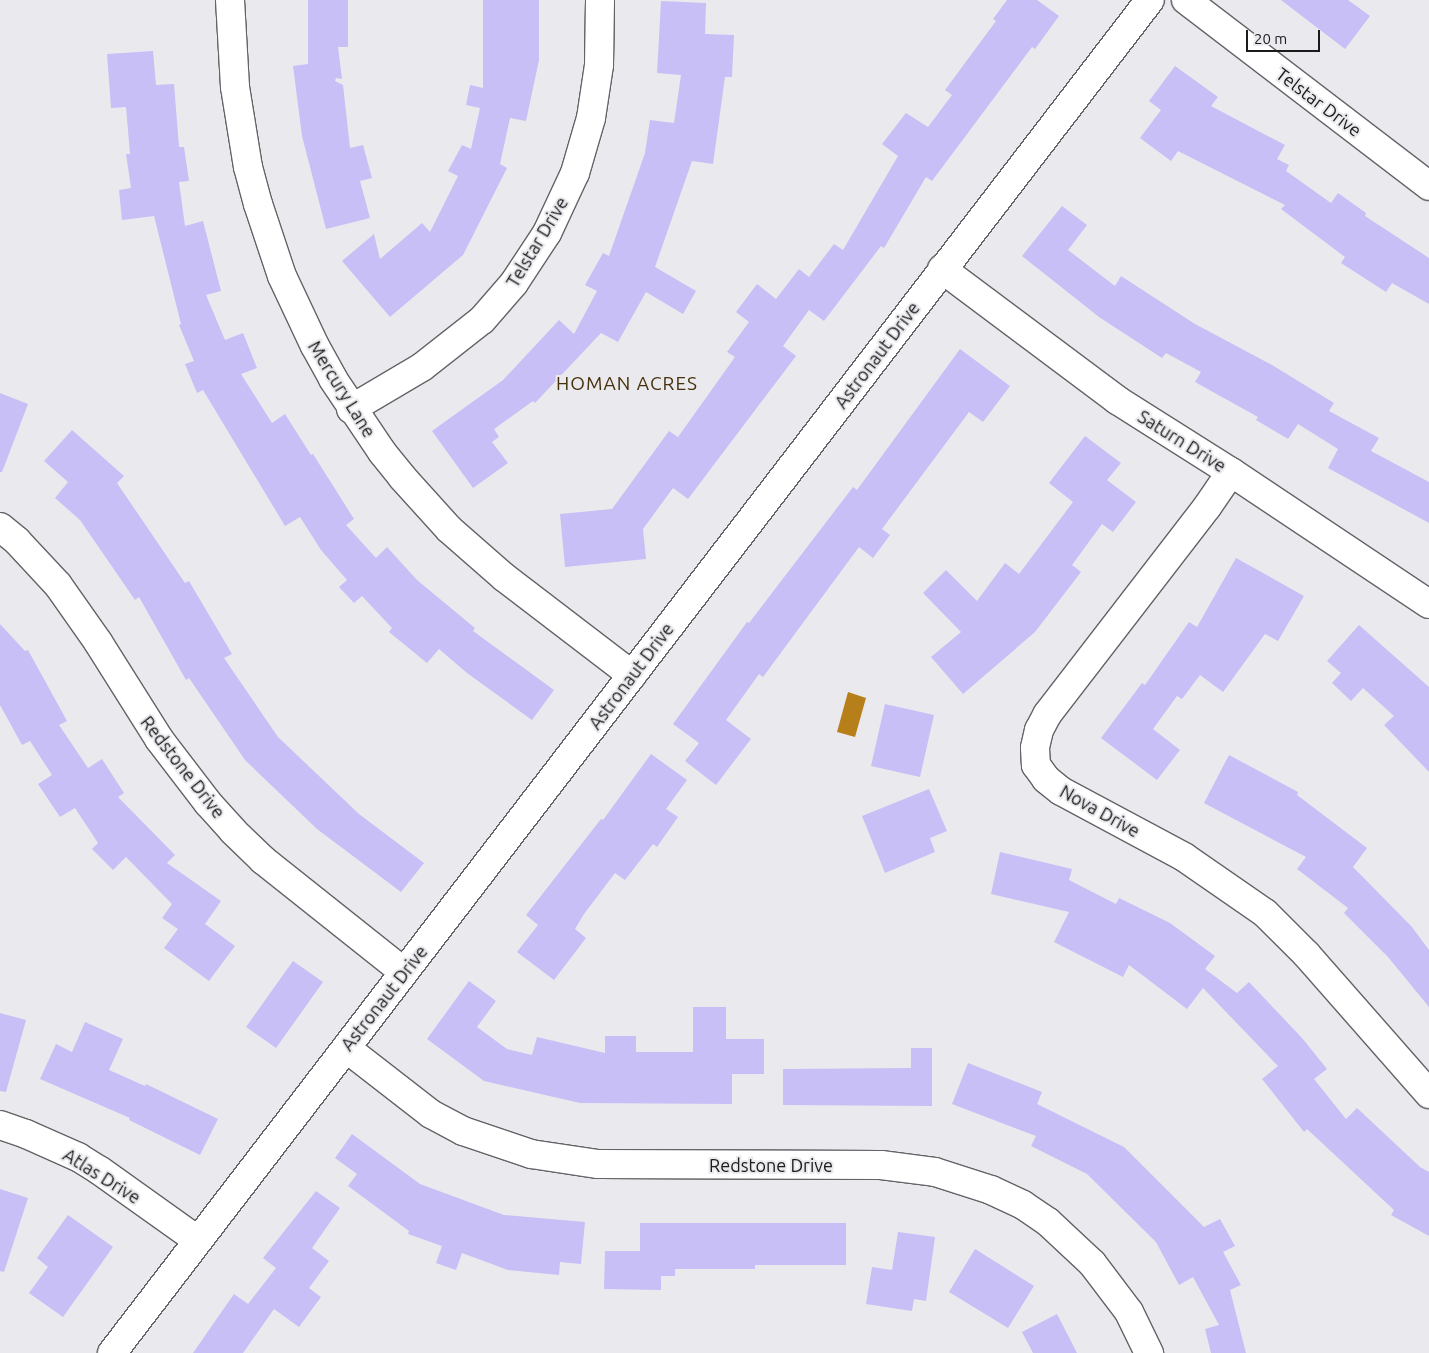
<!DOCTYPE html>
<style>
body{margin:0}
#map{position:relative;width:1429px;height:1353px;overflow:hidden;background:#eaeaee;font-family:Ubuntu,sans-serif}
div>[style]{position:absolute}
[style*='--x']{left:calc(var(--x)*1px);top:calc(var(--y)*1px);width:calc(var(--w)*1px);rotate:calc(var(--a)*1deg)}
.water>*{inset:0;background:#b77f19}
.building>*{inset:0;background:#c7bff5}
.roads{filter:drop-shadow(1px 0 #646367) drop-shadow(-1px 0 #646367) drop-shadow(0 1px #646367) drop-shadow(0 -1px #646367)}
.minor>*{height:28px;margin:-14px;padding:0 14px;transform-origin:14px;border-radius:14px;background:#fff}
span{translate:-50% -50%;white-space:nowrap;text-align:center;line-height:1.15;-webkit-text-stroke:4px #eaeaee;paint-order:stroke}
.street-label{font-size:18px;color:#1b1b1c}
.neighbourhood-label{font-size:19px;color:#46300b;letter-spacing:1px}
.scale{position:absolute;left:1246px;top:30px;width:74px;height:22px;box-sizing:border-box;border:2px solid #1b1b1c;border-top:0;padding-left:6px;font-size:15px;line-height:18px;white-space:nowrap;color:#1b1b1c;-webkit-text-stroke:4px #eaeaee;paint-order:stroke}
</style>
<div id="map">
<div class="water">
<i style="clip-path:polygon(848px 692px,866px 698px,855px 737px,837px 732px)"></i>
</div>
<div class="building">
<i style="clip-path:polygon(308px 0,348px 0,348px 47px,338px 47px,342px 79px,336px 78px,335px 81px,343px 85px,350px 148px,363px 145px,372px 178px,360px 181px,370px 218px,326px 229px,302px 136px,293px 66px,308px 64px)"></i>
<i style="clip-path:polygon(483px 0,539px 0,539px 60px,526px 121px,510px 118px,500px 164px,507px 168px,463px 255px,390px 317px,342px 261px,374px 234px,380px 259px,422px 223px,430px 232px,458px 176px,448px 171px,462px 145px,471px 149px,480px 108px,466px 105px,470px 85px,483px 88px)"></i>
<i style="clip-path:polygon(1007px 0,1037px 0,1059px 16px,1035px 49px,1032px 47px,932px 181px,926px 177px,884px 248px,881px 246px,824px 321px,809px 310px,783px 346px,796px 356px,688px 499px,673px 488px,643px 529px,646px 559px,565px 567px,560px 514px,612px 509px,669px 431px,678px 437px,735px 357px,727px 352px,749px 322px,736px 312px,757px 284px,776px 299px,799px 269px,809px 277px,834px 244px,843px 250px,898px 156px,882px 144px,906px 113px,928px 127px,952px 95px,945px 90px,996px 21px,993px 19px)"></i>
<i style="clip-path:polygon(1281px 0,1348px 0,1370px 16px,1345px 49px)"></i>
<i style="clip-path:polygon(661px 1px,706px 3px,705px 34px,734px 35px,732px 77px,725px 77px,713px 164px,692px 161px,655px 267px,696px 291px,683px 314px,646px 292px,618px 342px,601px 333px,535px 403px,533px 401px,494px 429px,499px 437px,492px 442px,508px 463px,473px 488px,432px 431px,503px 380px,559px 320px,574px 334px,597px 291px,585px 285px,603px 253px,609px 256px,645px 153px,650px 120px,674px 123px,681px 75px,657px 73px)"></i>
<i style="clip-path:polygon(153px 51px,156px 85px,174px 84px,179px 147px,184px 147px,189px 181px,179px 182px,185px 226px,203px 221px,221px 291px,206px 295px,225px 340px,243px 333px,257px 368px,241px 374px,272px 423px,285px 414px,311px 455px,313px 454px,354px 519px,346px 525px,376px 558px,387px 547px,417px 580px,475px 628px,473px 631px,554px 690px,532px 720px,467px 673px,439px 649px,427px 663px,389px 632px,392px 628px,362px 596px,354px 603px,339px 587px,347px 580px,321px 550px,300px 517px,285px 526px,203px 390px,197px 393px,185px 364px,194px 361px,179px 325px,181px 324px,154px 216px,122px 220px,119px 190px,131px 188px,126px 154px,130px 154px,126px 107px,111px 108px,107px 54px)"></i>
<i style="clip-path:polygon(1175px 66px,1218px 97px,1211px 106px,1285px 145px,1277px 159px,1289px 165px,1286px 171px,1331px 203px,1338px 193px,1366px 213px,1365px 216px,1429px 258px,1429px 304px,1392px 283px,1386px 292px,1341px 263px,1345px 257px,1281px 209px,1285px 205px,1178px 151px,1171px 161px,1140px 138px,1161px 110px,1149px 101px)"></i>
<i style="clip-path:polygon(1062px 206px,1087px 225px,1068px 250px,1115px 286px,1121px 276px,1195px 324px,1272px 365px,1334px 403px,1329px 411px,1379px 438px,1371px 451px,1429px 482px,1429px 523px,1328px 468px,1338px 449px,1298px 424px,1288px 439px,1256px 420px,1258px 417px,1195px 382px,1201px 372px,1166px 353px,1162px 358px,1099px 317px,1022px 256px)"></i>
<i style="clip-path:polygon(960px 349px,1010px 386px,983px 422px,969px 412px,882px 529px,890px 535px,873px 558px,859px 547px,763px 677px,759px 674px,726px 720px,751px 739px,716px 785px,685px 761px,699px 743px,673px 724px,747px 622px,749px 623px,853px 487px,857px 490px)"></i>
<i style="clip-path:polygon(0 393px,28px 404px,2px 472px,0 472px)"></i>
<i style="clip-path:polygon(72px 430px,124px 476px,117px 483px,185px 583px,189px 581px,232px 654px,224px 658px,278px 737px,359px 814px,424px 863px,401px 892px,317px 829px,245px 760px,189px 678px,186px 680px,139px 597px,135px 600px,80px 520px,55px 498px,68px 482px,44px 461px)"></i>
<i style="clip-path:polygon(1085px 436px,1121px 463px,1107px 480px,1136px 502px,1113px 532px,1102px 524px,1072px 565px,1081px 572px,1035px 632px,963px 694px,931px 657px,961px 632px,923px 593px,946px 570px,977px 601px,1005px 563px,1019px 574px,1073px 502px,1049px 483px)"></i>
<i style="clip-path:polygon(1236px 558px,1304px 596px,1278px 641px,1265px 634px,1223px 692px,1200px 675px,1182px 699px,1177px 696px,1153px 729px,1180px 750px,1157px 780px,1101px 738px,1142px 683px,1145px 685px,1189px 622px,1197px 627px)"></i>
<i style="clip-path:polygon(0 624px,25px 651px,28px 650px,67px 721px,59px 725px,88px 768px,102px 759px,124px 793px,118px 797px,175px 855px,167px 863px,221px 901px,205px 924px,235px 946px,209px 981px,164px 948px,178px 929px,162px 918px,172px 904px,126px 857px,113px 870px,92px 849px,98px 843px,75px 808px,60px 817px,38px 784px,52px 775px,30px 741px,22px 745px,0 705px)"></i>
<i style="clip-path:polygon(1359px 625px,1429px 687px,1429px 772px,1384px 725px,1394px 716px,1363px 688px,1351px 701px,1332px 683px,1341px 673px,1327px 661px)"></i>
<i style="clip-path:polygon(885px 704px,934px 715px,920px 777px,871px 766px)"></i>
<i style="clip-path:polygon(651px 754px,687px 780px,666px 809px,678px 817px,657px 847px,653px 844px,625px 880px,615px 873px,584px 914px,575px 929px,586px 938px,554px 980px,517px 952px,538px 925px,526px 915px,601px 819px,603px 820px)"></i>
<i style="clip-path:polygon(1229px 755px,1298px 792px,1297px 795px,1367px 848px,1353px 867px,1412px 927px,1429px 950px,1429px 1007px,1388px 957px,1344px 913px,1348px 908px,1297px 869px,1306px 857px,1204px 803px)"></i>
<i style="clip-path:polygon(929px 789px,947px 831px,930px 838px,935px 852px,885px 873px,862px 816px)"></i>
<i style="clip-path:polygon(1000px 852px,1072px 869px,1069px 880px,1116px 904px,1119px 898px,1170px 923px,1215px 956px,1205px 969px,1237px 993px,1249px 982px,1302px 1038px,1327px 1069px,1314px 1079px,1346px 1119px,1357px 1108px,1420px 1167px,1429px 1172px,1429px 1236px,1391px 1215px,1394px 1210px,1307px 1129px,1304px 1132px,1262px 1079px,1278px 1066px,1203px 988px,1187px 1009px,1129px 965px,1123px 977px,1054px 942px,1069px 912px,991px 894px)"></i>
<i style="clip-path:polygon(293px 961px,323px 982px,276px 1048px,246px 1027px)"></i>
<i style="clip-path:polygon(469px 981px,496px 1001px,477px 1027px,507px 1049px,532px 1055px,537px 1037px,605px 1053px,605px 1036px,636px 1036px,636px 1052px,693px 1052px,693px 1007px,726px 1007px,726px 1039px,764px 1039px,764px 1074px,732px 1074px,732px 1104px,580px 1103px,484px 1081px,427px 1039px)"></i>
<i style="clip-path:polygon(0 1013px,26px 1020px,6px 1092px,0 1091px)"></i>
<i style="clip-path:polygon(85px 1022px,123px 1039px,109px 1070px,145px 1086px,146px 1084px,218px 1119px,200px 1155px,129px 1120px,130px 1118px,40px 1079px,56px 1044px,72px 1052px)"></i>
<i style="clip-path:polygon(911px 1048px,932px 1048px,932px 1106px,783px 1105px,783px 1069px,911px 1068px)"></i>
<i style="clip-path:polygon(968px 1063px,1042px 1092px,1037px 1104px,1124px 1147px,1204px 1227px,1220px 1219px,1235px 1246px,1223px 1252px,1241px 1285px,1230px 1290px,1246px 1353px,1211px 1353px,1205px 1329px,1219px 1325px,1193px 1277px,1179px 1285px,1156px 1242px,1087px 1174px,1031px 1146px,1036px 1136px,952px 1104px)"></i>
<i style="clip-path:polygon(352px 1134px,420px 1184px,504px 1215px,585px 1222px,581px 1264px,560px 1262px,559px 1275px,508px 1270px,462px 1253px,456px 1270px,436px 1263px,442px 1246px,408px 1234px,409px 1231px,348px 1186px,357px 1174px,335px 1158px)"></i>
<i style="clip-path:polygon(0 1189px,28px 1198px,4px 1272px,0 1271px)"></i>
<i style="clip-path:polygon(316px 1191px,340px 1208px,312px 1248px,329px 1261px,309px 1288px,321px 1297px,299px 1327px,274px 1309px,243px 1353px,193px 1353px,234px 1294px,248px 1304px,276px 1268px,263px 1258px)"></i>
<i style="clip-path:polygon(68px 1215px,113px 1247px,63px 1317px,29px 1293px,48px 1267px,37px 1258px)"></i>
<i style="clip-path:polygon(640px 1223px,846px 1223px,846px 1265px,755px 1265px,755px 1269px,675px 1269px,675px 1276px,661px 1276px,661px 1290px,604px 1289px,605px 1251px,640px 1251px)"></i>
<i style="clip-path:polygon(898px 1232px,935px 1237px,926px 1301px,914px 1299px,912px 1311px,866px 1304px,872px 1267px,892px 1270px)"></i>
<i style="clip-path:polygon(975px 1249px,1034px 1286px,1008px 1328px,949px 1292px)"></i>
<i style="clip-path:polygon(1057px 1314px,1077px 1353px,1033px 1353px,1022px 1332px)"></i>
</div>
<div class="roads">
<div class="minor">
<i style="--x:230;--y:0;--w:87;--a:86.7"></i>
<i style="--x:235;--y:87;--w:81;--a:80.8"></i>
<i style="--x:248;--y:167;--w:38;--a:75"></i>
<i style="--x:258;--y:204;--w:76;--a:71.6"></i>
<i style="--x:282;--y:276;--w:77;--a:64.8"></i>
<i style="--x:315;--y:346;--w:38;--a:61"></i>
<i style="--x:333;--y:379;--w:88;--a:56.1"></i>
<i style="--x:382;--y:452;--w:32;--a:51"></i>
<i style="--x:402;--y:477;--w:70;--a:47.9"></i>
<i style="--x:449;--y:529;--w:74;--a:41.2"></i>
<i style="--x:505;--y:578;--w:160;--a:37.4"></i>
<i style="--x:1186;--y:0;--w:306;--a:37.4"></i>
<i style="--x:942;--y:269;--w:219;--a:36.8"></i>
<i style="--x:1117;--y:400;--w:135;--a:32.3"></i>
<i style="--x:1231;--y:472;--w:238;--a:33.7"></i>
<i style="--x:351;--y:409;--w:82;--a:-30.6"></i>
<i style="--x:422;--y:367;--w:76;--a:-38.1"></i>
<i style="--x:482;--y:320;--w:49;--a:-49.1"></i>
<i style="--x:514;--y:283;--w:60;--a:-56.6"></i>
<i style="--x:547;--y:233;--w:66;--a:-65"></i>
<i style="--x:575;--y:173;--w:57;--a:-73.8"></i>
<i style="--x:591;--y:118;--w:54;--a:-81.4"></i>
<i style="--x:599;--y:65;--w:65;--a:-89.1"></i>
<i style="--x:1231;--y:472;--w:42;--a:124.4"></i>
<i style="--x:1207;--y:507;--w:262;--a:127.6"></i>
<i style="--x:1047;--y:715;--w:17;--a:118"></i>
<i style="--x:1039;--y:730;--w:18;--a:103"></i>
<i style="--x:1035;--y:748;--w:17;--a:87"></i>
<i style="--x:1036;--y:765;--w:17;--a:54"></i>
<i style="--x:1046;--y:779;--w:19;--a:39"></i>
<i style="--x:1061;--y:791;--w:140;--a:28.2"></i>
<i style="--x:1184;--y:857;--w:98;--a:34.7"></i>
<i style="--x:1265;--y:913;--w:59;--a:45"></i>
<i style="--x:1307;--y:955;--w:185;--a:48.7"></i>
<i style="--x:0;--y:527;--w:22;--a:39"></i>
<i style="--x:17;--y:541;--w:60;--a:47"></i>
<i style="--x:58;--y:585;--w:70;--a:54.9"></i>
<i style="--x:98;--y:642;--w:115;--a:57.8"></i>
<i style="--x:159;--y:739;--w:81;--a:52.6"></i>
<i style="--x:208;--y:803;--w:38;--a:48"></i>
<i style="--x:233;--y:831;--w:42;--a:44"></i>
<i style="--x:263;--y:860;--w:180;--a:38.5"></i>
<i style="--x:346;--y:1048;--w:108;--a:37.8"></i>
<i style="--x:431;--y:1114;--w:36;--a:28"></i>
<i style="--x:463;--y:1131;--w:72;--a:18.7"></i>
<i style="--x:531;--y:1154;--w:68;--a:8.5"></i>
<i style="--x:598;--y:1164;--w:283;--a:0.2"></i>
<i style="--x:881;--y:1165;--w:54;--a:7.4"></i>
<i style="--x:935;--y:1172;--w:59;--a:17.8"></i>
<i style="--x:991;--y:1190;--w:35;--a:25"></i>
<i style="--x:1023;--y:1205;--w:30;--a:34"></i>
<i style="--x:1048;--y:1222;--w:60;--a:43"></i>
<i style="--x:1092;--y:1263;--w:61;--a:52.9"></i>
<i style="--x:1129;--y:1312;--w:46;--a:64"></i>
<i style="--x:0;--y:1125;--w:28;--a:19"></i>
<i style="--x:26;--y:1134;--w:57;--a:23.9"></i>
<i style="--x:78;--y:1157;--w:25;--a:32"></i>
<i style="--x:99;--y:1170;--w:120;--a:35.5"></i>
<i style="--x:112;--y:1353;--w:1705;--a:-52.51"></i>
</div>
</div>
<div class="street-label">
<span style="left:1319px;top:102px;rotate:37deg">Telstar Drive</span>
<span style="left:537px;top:242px;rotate:-59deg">Telstar Drive</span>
<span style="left:877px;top:355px;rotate:-53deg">Astronaut Drive</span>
<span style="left:342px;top:389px;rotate:58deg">Mercury Lane</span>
<span style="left:1182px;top:441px;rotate:32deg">Saturn Drive</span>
<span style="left:631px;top:676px;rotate:-53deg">Astronaut Drive</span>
<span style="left:183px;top:767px;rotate:52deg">Redstone Drive</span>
<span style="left:1100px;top:811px;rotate:29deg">Nova Drive</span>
<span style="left:384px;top:998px;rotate:-52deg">Astronaut Drive</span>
<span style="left:771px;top:1165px">Redstone Drive</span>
<span style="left:102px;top:1176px;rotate:32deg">Atlas Drive</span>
</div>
<div class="neighbourhood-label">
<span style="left:627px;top:384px">HOMAN ACRES</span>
</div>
<div class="scale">20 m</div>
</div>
